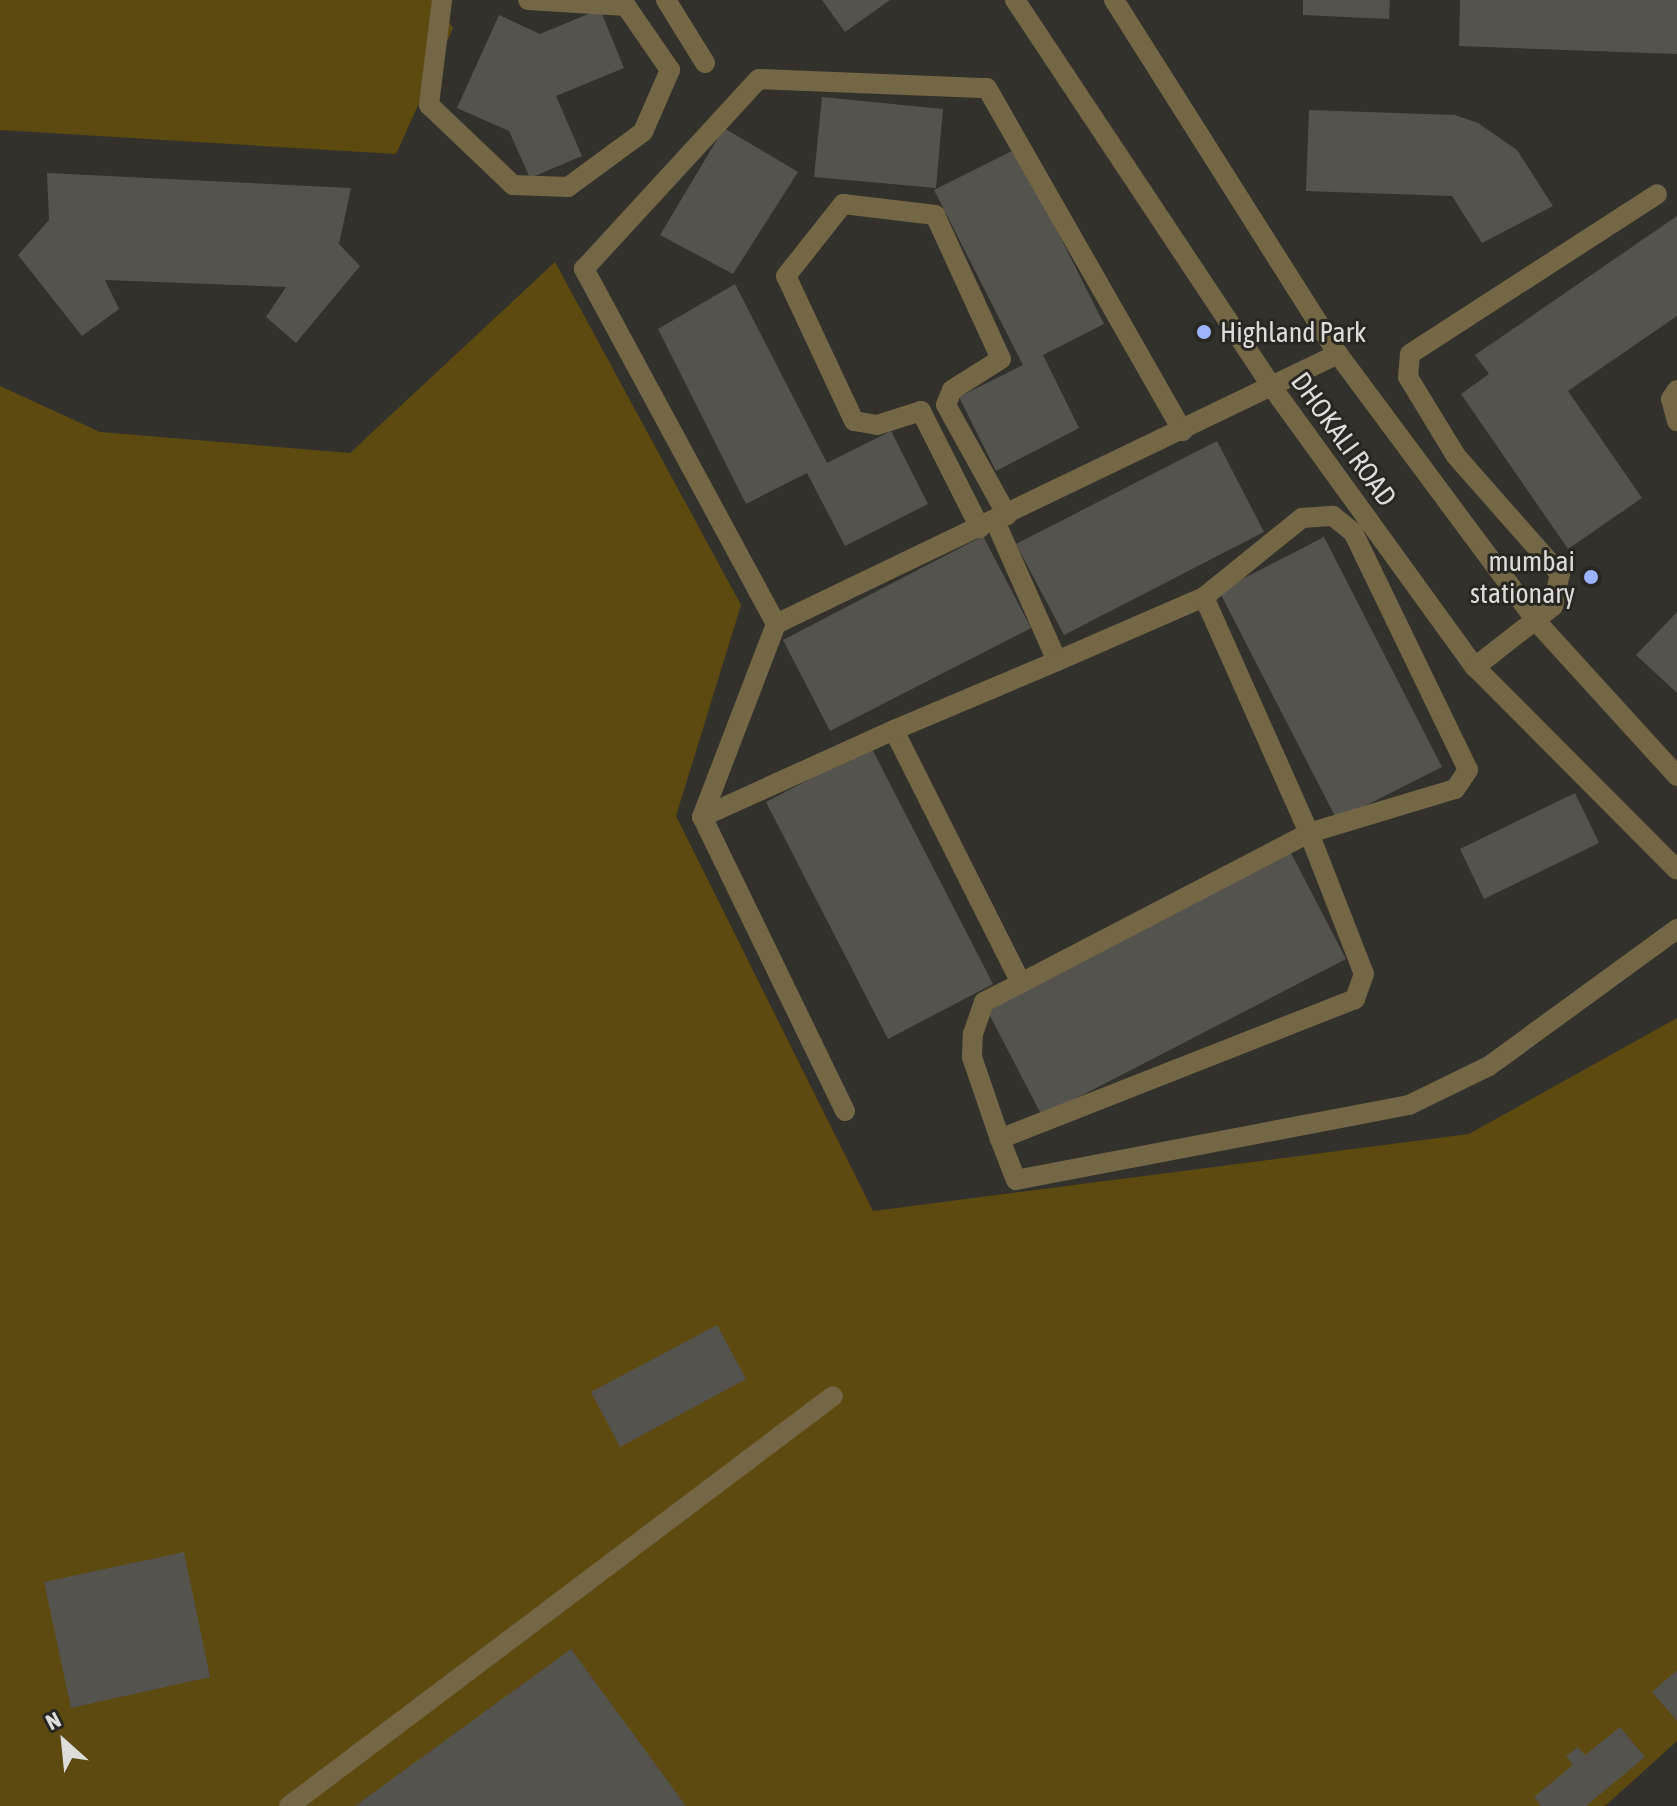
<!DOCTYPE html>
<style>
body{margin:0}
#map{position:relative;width:1677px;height:1806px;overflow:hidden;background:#33312b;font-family:"Asap Condensed",sans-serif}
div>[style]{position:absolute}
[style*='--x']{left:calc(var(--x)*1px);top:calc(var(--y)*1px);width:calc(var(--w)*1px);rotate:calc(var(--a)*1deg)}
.green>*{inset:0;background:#5d4a11}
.building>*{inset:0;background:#55534d}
.minor>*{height:20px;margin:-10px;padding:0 10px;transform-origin:10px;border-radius:10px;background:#736746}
.dots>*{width:22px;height:22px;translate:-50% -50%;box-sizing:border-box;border:4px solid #292722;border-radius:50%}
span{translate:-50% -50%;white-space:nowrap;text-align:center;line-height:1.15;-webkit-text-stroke:6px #292722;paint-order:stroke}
.poi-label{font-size:28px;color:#dddcd8}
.left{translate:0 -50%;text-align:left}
.right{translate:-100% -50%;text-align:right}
.street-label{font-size:28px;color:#dddcd8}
.north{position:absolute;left:24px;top:1702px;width:80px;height:80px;-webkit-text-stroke:6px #292722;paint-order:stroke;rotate:333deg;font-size:22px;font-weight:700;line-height:32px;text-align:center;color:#dddcd8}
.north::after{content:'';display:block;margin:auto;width:28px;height:36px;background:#dddcd8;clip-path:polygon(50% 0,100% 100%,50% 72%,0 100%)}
</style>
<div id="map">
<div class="green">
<i style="clip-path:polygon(0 0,432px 0,453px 28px,396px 154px,0 130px)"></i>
<i style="clip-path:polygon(555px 262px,741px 605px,676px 816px,873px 1211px,1469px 1134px,1677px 1018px,1677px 1741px,1605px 1806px,0 1806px,0 386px,100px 432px,350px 453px)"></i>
</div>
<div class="building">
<i style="clip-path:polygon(822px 0,890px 0,845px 32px)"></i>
<i style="clip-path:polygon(1303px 0,1390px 0,1389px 19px,1303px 15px)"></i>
<i style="clip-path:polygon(1460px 0,1677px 0,1677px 54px,1459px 46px)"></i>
<i style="clip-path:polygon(600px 9px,624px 68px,556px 96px,582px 156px,530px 178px,509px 131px,457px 108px,499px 15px,540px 34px)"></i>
<i style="clip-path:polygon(822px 97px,943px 109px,936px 188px,814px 177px)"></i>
<i style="clip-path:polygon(1309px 110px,1455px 115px,1478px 123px,1517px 150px,1553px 206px,1482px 243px,1452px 196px,1306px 191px)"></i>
<i style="clip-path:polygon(724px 128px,798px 172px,733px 274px,660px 235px)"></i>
<i style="clip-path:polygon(1016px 149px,1104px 324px,1043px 355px,1079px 428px,996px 471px,959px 397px,1023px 365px,934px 190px)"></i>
<i style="clip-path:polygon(47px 173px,351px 188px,339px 244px,360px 266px,296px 343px,266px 317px,286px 287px,105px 280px,119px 309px,82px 336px,18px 255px,49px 220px)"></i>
<i style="clip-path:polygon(1677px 216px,1677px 316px,1568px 391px,1642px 498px,1568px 549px,1461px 394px,1489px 374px,1475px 355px)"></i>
<i style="clip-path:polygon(735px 284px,827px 463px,891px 431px,928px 504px,845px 546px,807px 473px,746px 504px,658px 329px)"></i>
<i style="clip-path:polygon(1217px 441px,1264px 532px,1064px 635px,1016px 544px)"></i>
<i style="clip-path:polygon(983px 536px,1031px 628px,830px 731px,783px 640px)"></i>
<i style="clip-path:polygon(1324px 537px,1442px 767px,1337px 820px,1219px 591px)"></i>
<i style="clip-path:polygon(1677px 612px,1677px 693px,1636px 655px)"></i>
<i style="clip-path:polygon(871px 747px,993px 984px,888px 1039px,766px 802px)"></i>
<i style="clip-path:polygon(1575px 793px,1599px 843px,1484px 899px,1460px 849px)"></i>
<i style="clip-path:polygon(1291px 853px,1346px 959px,1042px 1116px,987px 1010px)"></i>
<i style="clip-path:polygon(717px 1325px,746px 1379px,620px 1447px,591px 1392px)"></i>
<i style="clip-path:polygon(184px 1552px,210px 1677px,71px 1708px,44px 1582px)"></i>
<i style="clip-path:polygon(571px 1649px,686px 1806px,355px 1806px)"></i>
<i style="clip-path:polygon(1677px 1670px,1677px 1721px,1652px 1692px)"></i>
<i style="clip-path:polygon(1620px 1727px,1645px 1757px,1586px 1806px,1541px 1806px,1534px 1797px,1573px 1765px,1566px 1756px,1578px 1747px,1585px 1755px)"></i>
</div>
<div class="minor">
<i style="--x:442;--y:0;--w:106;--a:97.1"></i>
<i style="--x:429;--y:105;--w:116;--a:43.6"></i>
<i style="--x:513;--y:185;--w:55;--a:2.1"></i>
<i style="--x:568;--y:187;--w:93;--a:-36.3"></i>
<i style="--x:643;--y:132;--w:68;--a:-66.5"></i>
<i style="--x:670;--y:70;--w:78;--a:-124.5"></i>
<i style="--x:626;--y:6;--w:98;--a:-176.5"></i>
<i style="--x:666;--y:0;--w:74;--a:58.2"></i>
<i style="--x:1015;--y:0;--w:465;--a:56.4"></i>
<i style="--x:1272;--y:387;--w:346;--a:54.1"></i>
<i style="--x:1475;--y:667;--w:286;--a:45.1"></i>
<i style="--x:1114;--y:0;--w:419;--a:57.7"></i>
<i style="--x:1338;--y:354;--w:332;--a:53.4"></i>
<i style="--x:1536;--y:621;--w:210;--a:47.7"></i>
<i style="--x:1677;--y:390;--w:11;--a:124"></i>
<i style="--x:1671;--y:399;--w:23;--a:75"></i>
<i style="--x:995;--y:521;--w:153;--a:66.1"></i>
<i style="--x:1057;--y:661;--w:160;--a:-23.5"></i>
<i style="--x:1204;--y:597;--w:258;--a:66"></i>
<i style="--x:1309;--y:833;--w:325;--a:152.5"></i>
<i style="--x:1021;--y:983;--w:283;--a:-116.7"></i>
<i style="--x:894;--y:730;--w:177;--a:-22.9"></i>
<i style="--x:980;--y:528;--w:131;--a:-116.8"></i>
<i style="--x:921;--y:411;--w:46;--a:162.3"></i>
<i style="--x:877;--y:425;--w:23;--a:-170"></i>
<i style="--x:854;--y:421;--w:160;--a:-115.1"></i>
<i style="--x:786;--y:276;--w:92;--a:-51.6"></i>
<i style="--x:843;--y:204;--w:93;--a:6.8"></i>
<i style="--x:935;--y:215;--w:158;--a:65.4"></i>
<i style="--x:1001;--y:359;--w:58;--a:147.7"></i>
<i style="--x:952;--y:390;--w:16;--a:112"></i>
<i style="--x:946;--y:405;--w:126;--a:61"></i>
<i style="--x:1204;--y:597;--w:126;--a:-38.9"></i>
<i style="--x:1302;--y:518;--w:31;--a:-4"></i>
<i style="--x:1333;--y:516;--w:26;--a:39"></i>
<i style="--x:1353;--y:532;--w:264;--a:64.2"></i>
<i style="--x:1468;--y:770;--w:23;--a:124"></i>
<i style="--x:1455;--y:789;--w:152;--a:163.2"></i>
<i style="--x:1309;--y:833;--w:151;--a:68.7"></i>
<i style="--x:1364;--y:974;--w:27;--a:110"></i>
<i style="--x:1355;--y:999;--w:382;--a:158.5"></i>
<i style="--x:1000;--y:1139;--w:44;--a:68.7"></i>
<i style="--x:1016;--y:1180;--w:400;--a:-10.8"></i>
<i style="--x:1409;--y:1105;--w:89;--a:-26"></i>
<i style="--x:1489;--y:1066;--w:233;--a:-36.1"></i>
<i style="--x:776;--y:624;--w:404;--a:-118.4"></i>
<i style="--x:584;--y:269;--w:258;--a:-47.4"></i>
<i style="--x:759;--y:79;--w:228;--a:2.3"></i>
<i style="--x:987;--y:88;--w:395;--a:60.3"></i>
<i style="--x:1475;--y:667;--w:99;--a:-38"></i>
<i style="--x:1553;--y:606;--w:33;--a:-78"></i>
<i style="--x:1560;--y:574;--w:157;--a:-131.4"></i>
<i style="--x:1456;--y:456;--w:92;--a:-121.3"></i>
<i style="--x:1408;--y:377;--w:23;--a:-85"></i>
<i style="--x:1410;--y:354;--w:294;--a:-32.9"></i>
<i style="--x:702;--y:817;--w:211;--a:-24.4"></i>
<i style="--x:845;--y:1111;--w:327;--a:-115.9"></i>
<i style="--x:702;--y:817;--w:207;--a:-69"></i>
<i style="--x:776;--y:624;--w:623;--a:-25.66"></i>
<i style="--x:1000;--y:1139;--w:87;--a:-108.9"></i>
<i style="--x:972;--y:1057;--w:23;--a:-88"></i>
<i style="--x:973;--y:1034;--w:34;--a:-71"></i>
<i style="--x:984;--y:1002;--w:42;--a:-27.2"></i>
<i style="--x:289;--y:1806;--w:681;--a:-37"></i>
</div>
<div class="dots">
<i style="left:1204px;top:332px;background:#9cb4fd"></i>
<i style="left:1591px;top:577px;background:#9cb4fd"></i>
</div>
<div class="poi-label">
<span class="left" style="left:1220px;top:332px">Highland Park</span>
<span class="right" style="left:1575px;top:577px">mumbai<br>stationary</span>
</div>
<div class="street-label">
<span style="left:1344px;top:439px;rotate:54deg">DHOKALI ROAD</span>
</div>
<div class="north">N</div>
</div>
